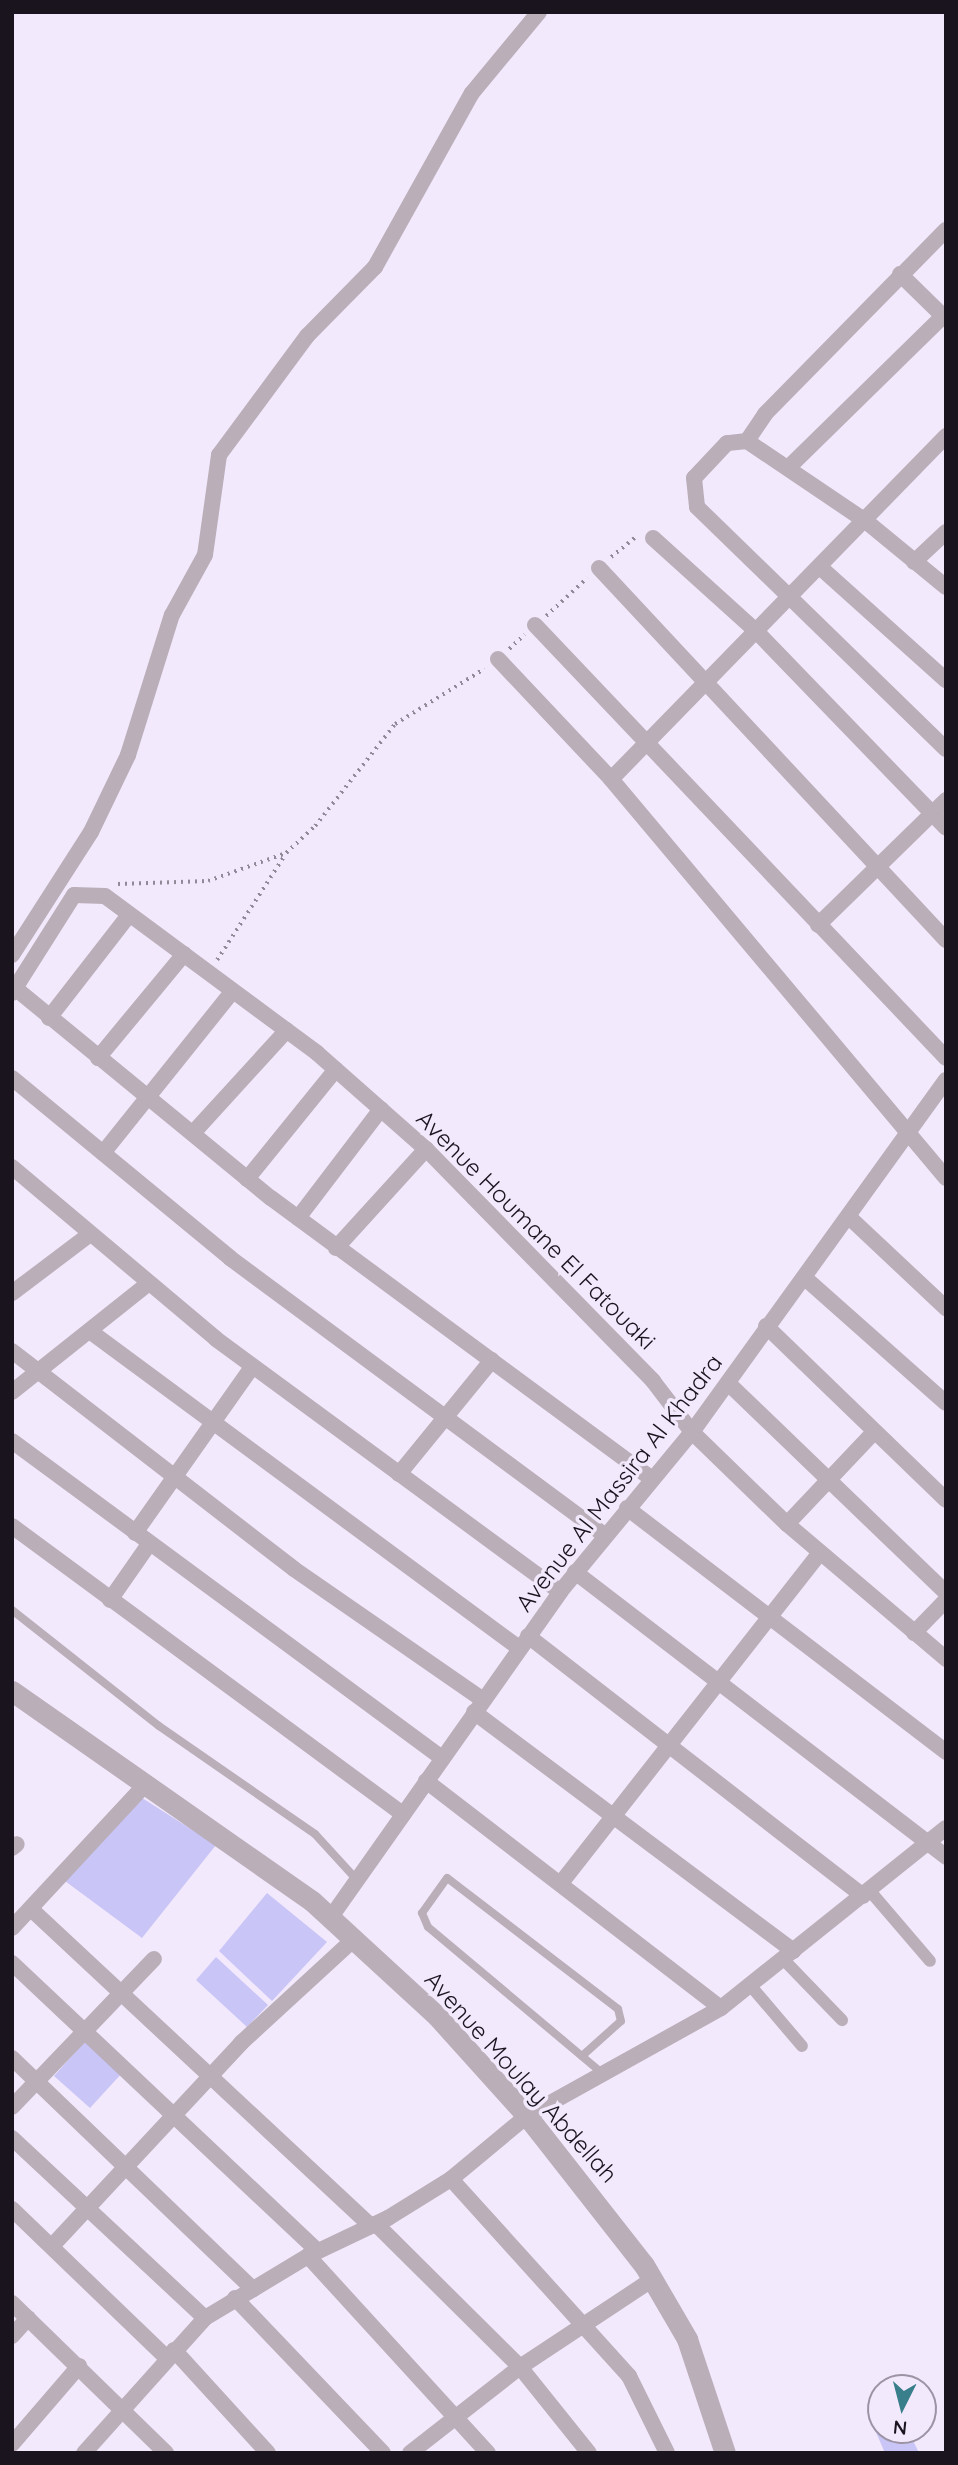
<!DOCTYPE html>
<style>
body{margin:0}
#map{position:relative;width:958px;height:2465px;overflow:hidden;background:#f3e9fd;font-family:Quicksand,sans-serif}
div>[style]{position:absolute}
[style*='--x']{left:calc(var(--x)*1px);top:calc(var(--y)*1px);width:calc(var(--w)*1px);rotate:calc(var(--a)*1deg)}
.building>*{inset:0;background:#c9c5f6}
.path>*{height:3.5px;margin-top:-1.75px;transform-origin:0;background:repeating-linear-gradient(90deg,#928999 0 2px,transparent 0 7px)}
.service>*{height:8px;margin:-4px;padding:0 4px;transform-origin:4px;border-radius:4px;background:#baaeb9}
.pedestrian>*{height:12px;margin:-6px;padding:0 6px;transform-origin:6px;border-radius:6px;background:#baaeb9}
.minor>*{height:16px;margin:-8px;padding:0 8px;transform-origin:8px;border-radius:8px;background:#baaeb9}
.tertiary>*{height:21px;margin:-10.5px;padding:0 10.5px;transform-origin:10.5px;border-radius:10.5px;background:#baaeb9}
span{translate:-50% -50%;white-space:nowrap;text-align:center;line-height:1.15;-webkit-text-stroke:7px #f3e9fd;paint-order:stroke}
.street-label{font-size:24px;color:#1a141f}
.frame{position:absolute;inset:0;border:14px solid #1a141f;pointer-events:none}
.north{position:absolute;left:867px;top:2374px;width:70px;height:70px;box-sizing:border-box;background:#f3e9fd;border:2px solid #9c94a4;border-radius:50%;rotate:186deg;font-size:19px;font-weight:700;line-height:28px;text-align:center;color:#1a141f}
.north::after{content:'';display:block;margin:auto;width:24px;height:32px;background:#397e8b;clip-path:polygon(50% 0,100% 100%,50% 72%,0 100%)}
</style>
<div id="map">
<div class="building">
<i style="clip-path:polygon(139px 1796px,216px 1845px,142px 1938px,65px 1881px)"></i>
<i style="clip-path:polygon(267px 1893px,327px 1942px,272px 2001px,219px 1951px)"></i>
<i style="clip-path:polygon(216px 1957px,268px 2005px,247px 2027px,196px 1980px)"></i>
<i style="clip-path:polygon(87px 2039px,123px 2072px,90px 2108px,54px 2076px)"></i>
<i style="clip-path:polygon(875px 2430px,908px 2430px,919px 2453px,885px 2453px)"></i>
</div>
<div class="path">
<i style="--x:611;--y:557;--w:33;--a:-39"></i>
<i style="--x:546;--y:616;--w:56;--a:-42.8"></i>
<i style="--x:509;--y:649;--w:21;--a:-43"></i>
<i style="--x:118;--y:884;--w:90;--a:-1.9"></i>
<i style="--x:208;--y:881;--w:83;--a:-19.7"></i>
<i style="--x:286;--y:853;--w:40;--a:-43"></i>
<i style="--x:315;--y:826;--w:130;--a:-51.9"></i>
<i style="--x:395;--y:724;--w:105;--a:-31.7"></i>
<i style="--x:217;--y:960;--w:125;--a:-57.1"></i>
</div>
<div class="service">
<i style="--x:12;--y:1610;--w:187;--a:38.3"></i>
<i style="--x:159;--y:1726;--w:190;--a:34.7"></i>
<i style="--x:315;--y:1834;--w:62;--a:47.6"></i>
<i style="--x:582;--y:2056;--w:52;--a:-41.9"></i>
<i style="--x:621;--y:2021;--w:12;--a:-104"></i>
<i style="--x:618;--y:2009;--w:215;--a:-142.5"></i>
<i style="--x:447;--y:1878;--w:43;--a:125.5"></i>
<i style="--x:422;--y:1913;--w:15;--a:67"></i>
<i style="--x:428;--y:1927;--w:229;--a:40"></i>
</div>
<div class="pedestrian">
<i style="--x:870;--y:1891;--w:92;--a:49.4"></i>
<i style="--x:783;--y:1959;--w:85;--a:46"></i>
<i style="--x:750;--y:1985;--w:80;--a:49.6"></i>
</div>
<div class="minor">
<i style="--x:900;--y:274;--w:64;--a:44.4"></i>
<i style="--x:946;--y:436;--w:479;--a:134.3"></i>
<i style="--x:611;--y:779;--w:521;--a:49.98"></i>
<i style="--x:747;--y:441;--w:32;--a:-56"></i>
<i style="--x:765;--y:414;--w:258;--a:-45.5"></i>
<i style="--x:790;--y:466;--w:214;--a:-44.4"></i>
<i style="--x:653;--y:538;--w:140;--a:42.1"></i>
<i style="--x:757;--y:632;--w:272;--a:46"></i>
<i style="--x:914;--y:562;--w:44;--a:-43.2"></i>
<i style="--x:599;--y:568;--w:509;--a:46.99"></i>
<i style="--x:821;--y:568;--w:168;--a:41.9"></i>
<i style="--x:946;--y:587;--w:102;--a:-140.6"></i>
<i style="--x:867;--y:522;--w:145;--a:-146"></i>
<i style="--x:747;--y:441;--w:20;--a:174"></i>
<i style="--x:727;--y:443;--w:48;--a:133.3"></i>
<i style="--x:694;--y:478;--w:29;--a:84"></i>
<i style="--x:697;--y:507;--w:347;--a:44.2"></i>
<i style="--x:535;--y:625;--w:597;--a:46.49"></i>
<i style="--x:498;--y:659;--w:165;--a:46.7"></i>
<i style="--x:818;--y:925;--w:179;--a:-44.3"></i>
<i style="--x:12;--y:955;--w:146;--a:-57.3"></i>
<i style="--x:91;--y:832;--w:85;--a:-64.3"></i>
<i style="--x:128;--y:755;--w:147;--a:-72.6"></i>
<i style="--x:172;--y:615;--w:68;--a:-61.2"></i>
<i style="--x:205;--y:555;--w:101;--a:-82"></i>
<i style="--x:219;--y:455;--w:148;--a:-53.5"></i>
<i style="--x:307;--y:336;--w:97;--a:-45.4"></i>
<i style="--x:375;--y:267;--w:199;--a:-60.9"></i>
<i style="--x:472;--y:93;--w:105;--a:-50.4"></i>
<i style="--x:15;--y:988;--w:331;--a:39.4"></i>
<i style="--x:271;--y:1198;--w:473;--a:36.4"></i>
<i style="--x:12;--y:993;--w:116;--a:-57.7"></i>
<i style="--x:74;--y:895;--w:31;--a:2"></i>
<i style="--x:105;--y:896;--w:264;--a:36.5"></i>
<i style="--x:317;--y:1053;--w:145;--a:41.4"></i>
<i style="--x:426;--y:1149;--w:325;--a:45.6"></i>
<i style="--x:653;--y:1381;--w:64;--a:52.6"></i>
<i style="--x:692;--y:1432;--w:132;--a:44.1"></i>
<i style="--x:787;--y:1524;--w:209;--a:40.3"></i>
<i style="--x:49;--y:1018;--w:130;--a:-52.2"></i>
<i style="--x:98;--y:1058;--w:135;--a:-50.4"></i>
<i style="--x:12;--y:1078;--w:283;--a:39.5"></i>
<i style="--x:230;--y:1258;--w:465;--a:36.5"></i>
<i style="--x:193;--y:1133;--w:139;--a:-47.6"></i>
<i style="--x:103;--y:1153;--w:206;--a:-51.3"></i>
<i style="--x:12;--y:1167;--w:267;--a:40.1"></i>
<i style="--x:216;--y:1339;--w:427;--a:36.3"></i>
<i style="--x:247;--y:1179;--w:141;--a:-51"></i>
<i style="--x:298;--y:1218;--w:137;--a:-52.7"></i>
<i style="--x:850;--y:1218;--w:132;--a:43.2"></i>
<i style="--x:336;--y:1248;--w:134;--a:-47.7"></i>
<i style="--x:805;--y:1278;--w:188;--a:41.6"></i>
<i style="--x:12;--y:1293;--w:96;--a:-37"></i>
<i style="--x:766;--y:1326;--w:250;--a:44"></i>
<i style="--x:91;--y:1332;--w:532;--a:36.44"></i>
<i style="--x:12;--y:1351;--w:356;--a:37.7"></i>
<i style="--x:294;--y:1569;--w:229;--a:34.7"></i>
<i style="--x:728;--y:1383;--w:303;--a:43.9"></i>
<i style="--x:12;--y:1392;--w:175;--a:-38.5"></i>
<i style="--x:12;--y:1441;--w:534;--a:36.4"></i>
<i style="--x:399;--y:1474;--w:147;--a:-50.8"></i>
<i style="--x:627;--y:1508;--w:402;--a:37.4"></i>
<i style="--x:787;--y:1524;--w:125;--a:-46.6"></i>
<i style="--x:12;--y:1526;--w:486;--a:36.4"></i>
<i style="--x:135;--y:1533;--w:203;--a:-54.8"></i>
<i style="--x:575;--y:1572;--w:468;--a:37.5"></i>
<i style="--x:110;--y:1600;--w:68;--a:-55.1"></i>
<i style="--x:914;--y:1633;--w:46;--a:-45.9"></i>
<i style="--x:528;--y:1636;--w:424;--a:37.8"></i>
<i style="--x:474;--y:1712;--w:399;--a:36.8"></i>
<i style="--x:426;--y:1781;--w:372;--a:37.6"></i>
<i style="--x:12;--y:1848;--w:6;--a:-39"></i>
<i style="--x:561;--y:1883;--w:420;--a:-51.9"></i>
<i style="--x:31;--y:1909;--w:465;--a:43"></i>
<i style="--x:331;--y:1917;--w:398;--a:-54.8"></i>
<i style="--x:560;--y:1592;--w:207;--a:-50.5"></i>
<i style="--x:692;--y:1432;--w:434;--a:-54.2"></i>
<i style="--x:12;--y:1928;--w:195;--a:-47.1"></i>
<i style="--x:12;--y:1963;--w:420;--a:43.3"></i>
<i style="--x:12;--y:2058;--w:334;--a:43.8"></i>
<i style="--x:12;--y:2107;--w:205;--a:-46.2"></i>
<i style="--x:12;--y:2138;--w:264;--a:43"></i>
<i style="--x:451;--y:2179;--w:266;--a:47.9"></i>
<i style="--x:629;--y:2376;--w:86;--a:63.7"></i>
<i style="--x:12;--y:2209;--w:214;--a:43.9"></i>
<i style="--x:376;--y:2224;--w:203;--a:44.8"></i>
<i style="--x:520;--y:2367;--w:110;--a:51.3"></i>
<i style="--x:52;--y:2246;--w:277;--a:-47"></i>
<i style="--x:241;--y:2043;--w:154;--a:-42.6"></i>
<i style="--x:308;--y:2256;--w:267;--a:47.6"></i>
<i style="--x:235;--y:2298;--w:214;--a:46.3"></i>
<i style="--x:12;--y:2303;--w:215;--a:44.2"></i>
<i style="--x:12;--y:2336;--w:24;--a:-48"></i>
<i style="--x:174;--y:2350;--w:139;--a:47.6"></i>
<i style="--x:12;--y:2444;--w:103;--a:-49.3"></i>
<i style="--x:84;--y:2453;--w:181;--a:-48.1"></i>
<i style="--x:205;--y:2318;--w:120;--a:-31"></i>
<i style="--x:308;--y:2256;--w:89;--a:-25.4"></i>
<i style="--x:388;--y:2218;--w:74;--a:-31.8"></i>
<i style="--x:451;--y:2179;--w:99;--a:-39.7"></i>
<i style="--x:527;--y:2116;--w:222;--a:-29.1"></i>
<i style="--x:721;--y:2008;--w:288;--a:-38.7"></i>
<i style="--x:410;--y:2453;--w:140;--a:-38"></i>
<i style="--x:520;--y:2367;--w:159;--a:-33.5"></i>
</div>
<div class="tertiary">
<i style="--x:12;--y:1691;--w:366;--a:35"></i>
<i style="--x:312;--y:1901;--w:170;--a:42.6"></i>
<i style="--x:437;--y:2016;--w:135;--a:48"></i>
<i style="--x:527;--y:2116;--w:189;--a:51.9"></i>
<i style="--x:644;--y:2265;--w:86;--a:59.8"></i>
<i style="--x:687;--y:2339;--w:120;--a:71.6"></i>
</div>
<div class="street-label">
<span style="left:536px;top:1230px;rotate:45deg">Avenue Houmane El Fatouaki</span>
<span style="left:619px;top:1483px;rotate:-52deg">Avenue Al Massira Al Khadra</span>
<span style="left:521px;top:2077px;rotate:48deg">Avenue Moulay Abdellah</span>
</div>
<div class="frame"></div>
<div class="north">N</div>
</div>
